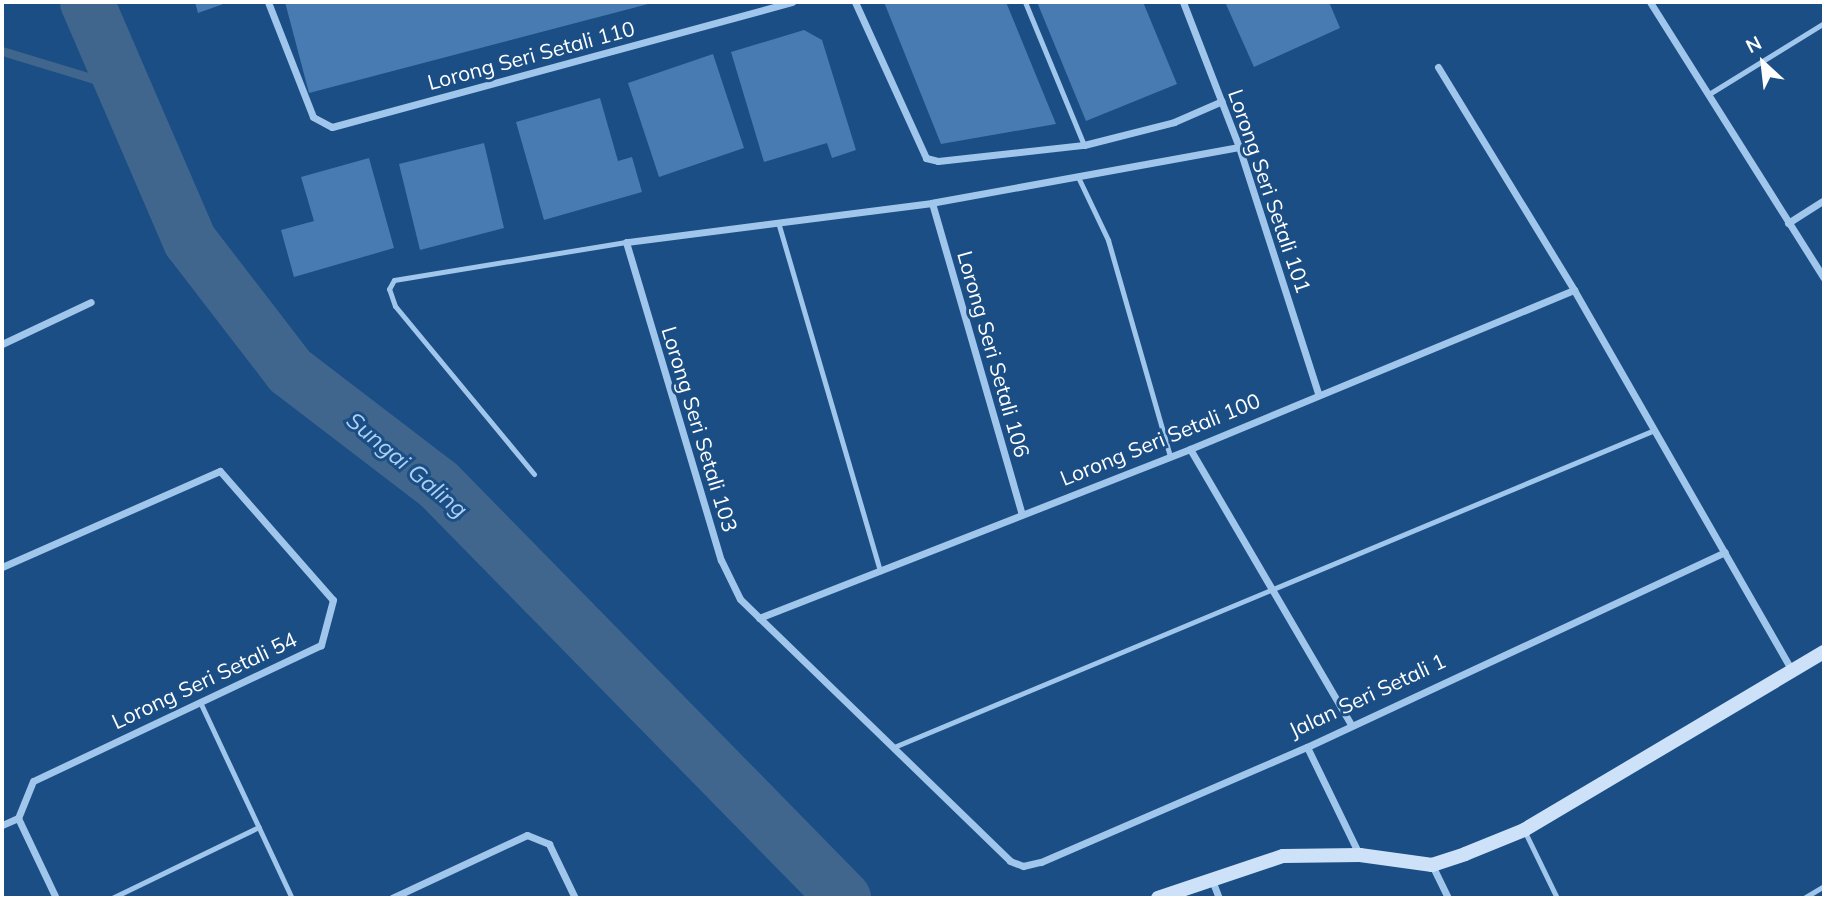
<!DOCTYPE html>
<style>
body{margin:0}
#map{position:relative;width:1826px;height:900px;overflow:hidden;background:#1a4e85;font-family:Mulish,sans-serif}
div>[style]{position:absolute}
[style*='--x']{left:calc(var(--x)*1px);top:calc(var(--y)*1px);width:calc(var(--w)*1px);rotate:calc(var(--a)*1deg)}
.stream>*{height:9px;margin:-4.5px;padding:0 4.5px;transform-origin:4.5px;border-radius:4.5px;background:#40668e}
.river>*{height:54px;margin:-27px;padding:0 27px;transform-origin:27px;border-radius:27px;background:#40668e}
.building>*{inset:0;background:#477bb1}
.lane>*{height:5px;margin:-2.5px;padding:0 2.5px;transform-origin:2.5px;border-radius:2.5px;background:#a1c6ec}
.street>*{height:7px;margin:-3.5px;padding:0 3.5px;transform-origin:3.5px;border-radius:3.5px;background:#a1c6ec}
.secondary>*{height:14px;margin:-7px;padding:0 7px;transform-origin:7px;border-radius:7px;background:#cde2f8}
span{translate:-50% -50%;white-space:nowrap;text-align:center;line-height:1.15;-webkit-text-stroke:6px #1a4e85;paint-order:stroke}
.street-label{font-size:21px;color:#fff}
.water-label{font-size:23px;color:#acd0f3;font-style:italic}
.frame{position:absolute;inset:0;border:4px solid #fff;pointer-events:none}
.north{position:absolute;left:1728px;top:28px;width:70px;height:70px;-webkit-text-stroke:5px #1a4e85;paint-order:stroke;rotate:333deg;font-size:19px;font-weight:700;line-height:28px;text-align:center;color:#fff}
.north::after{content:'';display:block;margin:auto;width:24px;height:32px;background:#fff;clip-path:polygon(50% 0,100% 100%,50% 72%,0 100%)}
</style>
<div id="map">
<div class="stream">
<i style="--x:2;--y:51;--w:127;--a:16.9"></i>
</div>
<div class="river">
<i style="--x:87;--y:2;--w:260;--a:66.7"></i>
<i style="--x:190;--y:241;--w:164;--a:52.4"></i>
<i style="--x:290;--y:371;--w:186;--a:37.4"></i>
<i style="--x:438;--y:484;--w:580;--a:45.56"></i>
</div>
<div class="building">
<i style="clip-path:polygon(195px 2px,229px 2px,198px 13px)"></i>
<i style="clip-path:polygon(285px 2px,652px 2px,652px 3px,309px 93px)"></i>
<i style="clip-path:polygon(884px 2px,1006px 2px,1056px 124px,941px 144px)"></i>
<i style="clip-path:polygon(1037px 2px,1143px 2px,1177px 84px,1086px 121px)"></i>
<i style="clip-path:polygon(1225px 2px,1329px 2px,1340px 28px,1254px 67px)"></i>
<i style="clip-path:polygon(804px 30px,822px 40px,856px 150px,832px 158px,827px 143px,764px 162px,731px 52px)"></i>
<i style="clip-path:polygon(713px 54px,744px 148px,659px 177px,628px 83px)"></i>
<i style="clip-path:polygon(600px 98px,618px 161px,632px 157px,642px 192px,544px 220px,516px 122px)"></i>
<i style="clip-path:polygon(484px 143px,504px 228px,420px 250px,399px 164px)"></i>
<i style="clip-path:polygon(369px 158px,394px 248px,294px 277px,281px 230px,314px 221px,301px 177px)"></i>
</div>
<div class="lane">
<i style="--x:1025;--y:2;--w:155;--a:67.6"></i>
<i style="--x:1709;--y:94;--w:135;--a:-31.7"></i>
<i style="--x:1078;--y:177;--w:70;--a:64.5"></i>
<i style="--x:1108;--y:240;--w:225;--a:74"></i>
<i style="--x:778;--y:222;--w:364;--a:73.7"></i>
<i style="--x:534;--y:474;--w:218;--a:-129.6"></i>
<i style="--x:395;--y:306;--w:18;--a:-109"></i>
<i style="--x:389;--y:289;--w:10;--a:-61"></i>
<i style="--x:394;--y:280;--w:235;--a:-9.3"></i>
<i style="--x:200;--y:702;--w:217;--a:64.9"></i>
<i style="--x:894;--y:747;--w:821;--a:-22.63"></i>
<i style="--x:1524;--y:830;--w:76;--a:64.1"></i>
<i style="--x:112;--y:898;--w:163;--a:-25.8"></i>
<i style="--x:1804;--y:898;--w:23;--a:-31"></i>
</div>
<div class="street">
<i style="--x:268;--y:2;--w:123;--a:68.6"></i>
<i style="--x:313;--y:117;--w:21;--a:28"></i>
<i style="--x:332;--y:127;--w:477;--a:-15.2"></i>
<i style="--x:855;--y:2;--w:171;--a:65.5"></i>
<i style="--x:926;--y:158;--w:12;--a:14"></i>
<i style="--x:938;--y:161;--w:147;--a:-6.3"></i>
<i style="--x:1084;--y:145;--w:93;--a:-14.3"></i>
<i style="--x:1174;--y:122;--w:52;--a:-23.6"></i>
<i style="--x:1183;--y:2;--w:155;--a:68.9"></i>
<i style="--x:1239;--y:147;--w:258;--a:72.2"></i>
<i style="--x:1650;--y:2;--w:326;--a:57.8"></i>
<i style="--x:1438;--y:67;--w:261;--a:58.6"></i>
<i style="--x:1574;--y:290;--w:439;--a:60.2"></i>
<i style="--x:1239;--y:147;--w:312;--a:169.7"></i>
<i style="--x:932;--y:203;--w:308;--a:172.7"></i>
<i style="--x:626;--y:242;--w:332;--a:73.4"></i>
<i style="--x:721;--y:560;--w:43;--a:64"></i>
<i style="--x:740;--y:599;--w:376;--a:44.1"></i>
<i style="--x:1010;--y:861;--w:14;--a:21"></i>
<i style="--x:1023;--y:866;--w:18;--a:-13"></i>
<i style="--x:1041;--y:862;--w:290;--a:-23.4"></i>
<i style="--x:1307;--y:747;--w:461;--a:-25"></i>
<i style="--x:932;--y:203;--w:324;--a:73.9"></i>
<i style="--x:1788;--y:223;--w:43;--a:-32.6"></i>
<i style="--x:2;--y:344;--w:98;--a:-25.3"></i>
<i style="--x:1190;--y:449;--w:320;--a:59.7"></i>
<i style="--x:2;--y:567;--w:238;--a:-23.8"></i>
<i style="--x:220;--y:471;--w:171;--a:48.8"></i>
<i style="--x:333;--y:600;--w:47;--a:104.9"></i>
<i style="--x:321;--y:645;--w:318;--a:154.7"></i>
<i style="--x:33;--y:781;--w:40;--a:112"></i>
<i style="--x:18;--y:818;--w:17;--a:156"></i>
<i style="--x:759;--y:618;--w:463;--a:-21.4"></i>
<i style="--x:1190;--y:449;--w:416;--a:-22.5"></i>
<i style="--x:1307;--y:747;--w:119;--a:64.1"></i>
<i style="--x:18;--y:818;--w:89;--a:64.6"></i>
<i style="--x:1432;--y:865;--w:37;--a:64"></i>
<i style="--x:1212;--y:880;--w:19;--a:69"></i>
<i style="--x:392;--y:898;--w:149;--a:-25"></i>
<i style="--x:527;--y:835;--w:24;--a:22"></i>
<i style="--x:549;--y:844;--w:60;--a:64.3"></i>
</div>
<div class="secondary">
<i style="--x:1158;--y:898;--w:132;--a:-18.6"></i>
<i style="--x:1283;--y:856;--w:77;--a:-0.7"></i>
<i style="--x:1360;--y:855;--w:73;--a:7.9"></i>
<i style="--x:1432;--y:865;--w:35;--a:-18"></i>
<i style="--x:1465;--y:854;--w:64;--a:-22.1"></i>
<i style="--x:1524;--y:830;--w:349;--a:-30.7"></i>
</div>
<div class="street-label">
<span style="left:531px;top:55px;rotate:-15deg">Lorong Seri Setali 110</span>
<span style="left:1270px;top:191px;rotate:71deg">Lorong Seri Setali 101</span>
<span style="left:994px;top:354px;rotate:74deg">Lorong Seri Setali 106</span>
<span style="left:700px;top:429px;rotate:73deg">Lorong Seri Setali 103</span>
<span style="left:1160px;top:439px;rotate:-22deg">Lorong Seri Setali 100</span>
<span style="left:204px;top:680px;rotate:-25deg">Lorong Seri Setali 54</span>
<span style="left:1367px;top:695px;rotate:-25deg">Jalan Seri Setali 1</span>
</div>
<div class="water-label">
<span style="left:407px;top:465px;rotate:40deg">Sungai Galing</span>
</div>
<div class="frame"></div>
<div class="north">N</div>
</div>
